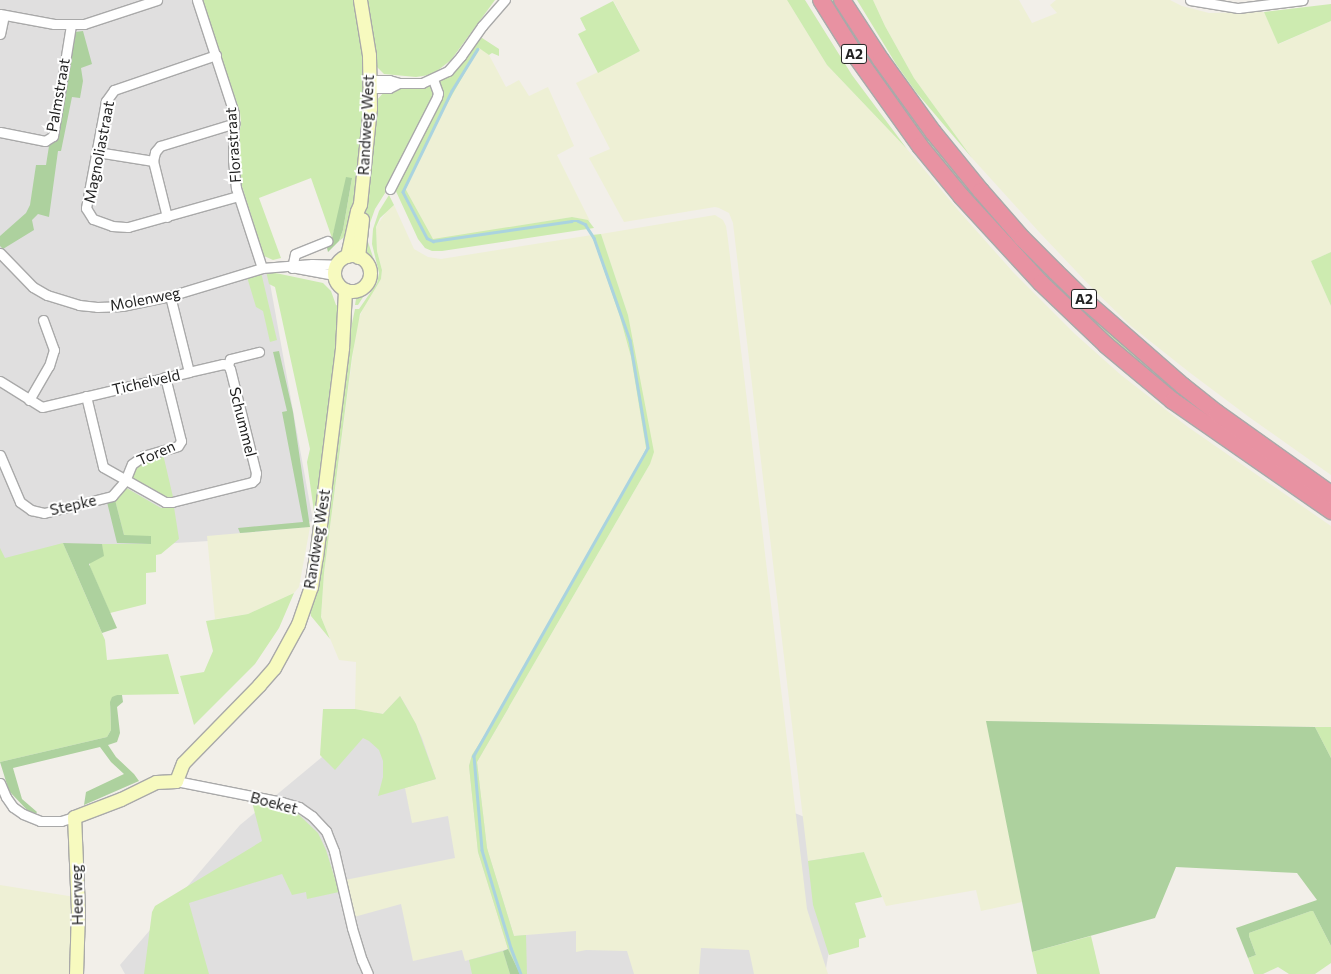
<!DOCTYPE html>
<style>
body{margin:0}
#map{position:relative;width:1331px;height:974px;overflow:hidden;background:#f2efe9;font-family:Commissioner,sans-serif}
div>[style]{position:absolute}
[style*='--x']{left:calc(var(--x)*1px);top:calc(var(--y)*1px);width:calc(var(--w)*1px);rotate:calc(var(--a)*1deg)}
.residential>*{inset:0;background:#e0dfdf}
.farmland>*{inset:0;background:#eef0d5}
.grass>*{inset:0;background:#cdebb0}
.forest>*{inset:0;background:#add19e}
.stream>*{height:2.5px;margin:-1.25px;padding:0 1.25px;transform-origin:1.25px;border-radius:1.25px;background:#aad3df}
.roads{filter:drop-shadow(1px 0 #a9a9a9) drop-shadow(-1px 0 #a9a9a9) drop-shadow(0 1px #a9a9a9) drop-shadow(0 -1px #a9a9a9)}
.street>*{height:9px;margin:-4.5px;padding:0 4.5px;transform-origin:4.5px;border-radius:4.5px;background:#fff}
.secondary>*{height:13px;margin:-6.5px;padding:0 6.5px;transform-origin:6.5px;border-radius:6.5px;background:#f7fabf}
.secondary>.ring{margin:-6.5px;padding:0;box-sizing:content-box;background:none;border:13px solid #f7fabf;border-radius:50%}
.highway>*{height:16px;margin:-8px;padding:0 8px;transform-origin:8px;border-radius:8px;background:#e892a2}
span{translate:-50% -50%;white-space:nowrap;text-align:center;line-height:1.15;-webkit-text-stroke:4px #fff;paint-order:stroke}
.shield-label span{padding:1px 3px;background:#fff;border:1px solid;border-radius:3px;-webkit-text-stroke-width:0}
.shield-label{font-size:14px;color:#222;font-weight:700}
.street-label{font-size:15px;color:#222}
</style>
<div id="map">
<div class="residential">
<i style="clip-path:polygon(0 0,202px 0,241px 123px,313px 521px,225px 540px,79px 549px,0 568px)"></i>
<i style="clip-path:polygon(415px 680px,593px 731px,849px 835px,825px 974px,125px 974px,120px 965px,240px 825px)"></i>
</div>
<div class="farmland">
<i style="clip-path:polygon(613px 0,787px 0,827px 65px,907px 149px,958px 210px,1013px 272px,1075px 334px,1121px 375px,1188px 427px,1331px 526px,1331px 727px,987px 721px,1022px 902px,981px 911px,976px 890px,886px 906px,864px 852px,808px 861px,733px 223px,729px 213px,719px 208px,715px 207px,624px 222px,589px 158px,610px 149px,576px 83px,640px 51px)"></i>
<i style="clip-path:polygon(873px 0,1019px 0,1032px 23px,1057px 13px,1050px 5px,1056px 0,1170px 0,1182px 6px,1209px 13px,1264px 12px,1279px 44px,1331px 21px,1331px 252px,1311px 261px,1331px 306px,1331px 475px,1249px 417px,1189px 372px,1131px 326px,1094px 290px,1040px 233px,972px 158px,914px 78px,885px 26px)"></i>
<i style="clip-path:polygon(479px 47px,489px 55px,506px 87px,519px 80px,529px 96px,548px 87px,574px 146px,557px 155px,590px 221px,572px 217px,433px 240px,405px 188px,439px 118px)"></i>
<i style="clip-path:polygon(394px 205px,414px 249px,428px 257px,441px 259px,592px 235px,620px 317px,631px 357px,646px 447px,638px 466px,488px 730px,472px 755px,469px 766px,478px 852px,508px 949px,465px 961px,462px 950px,413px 961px,401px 904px,354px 917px,345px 880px,455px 858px,448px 816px,412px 823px,405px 788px,436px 779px,422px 738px,409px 711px,400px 696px,383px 714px,355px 709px,356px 662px,339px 660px,321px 617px,324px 573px,357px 323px,365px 304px,381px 279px,382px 270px,377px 251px,376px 227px,386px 212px)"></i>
<i style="clip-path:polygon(715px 215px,723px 220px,726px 226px,728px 240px,807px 909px,828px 974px,754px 974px,749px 950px,701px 948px,699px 974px,634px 974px,627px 951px,586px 950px,576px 952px,576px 931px,514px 936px,487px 848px,477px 762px,650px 464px,628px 315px,601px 234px)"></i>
<i style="clip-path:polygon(310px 527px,299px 587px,294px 593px,248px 614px,215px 619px,207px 536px)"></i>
<i style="clip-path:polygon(0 885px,75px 897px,74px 974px,0 974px)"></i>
</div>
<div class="grass">
<i style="clip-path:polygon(202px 0,355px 0,363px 58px,366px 113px,360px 172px,347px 235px,339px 241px,343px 230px,352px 178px,338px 216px,332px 238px,311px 178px,259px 198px,281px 258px,273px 260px,264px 256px,235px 164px,241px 123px,240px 112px)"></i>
<i style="clip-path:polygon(367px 0,495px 0,451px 60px,437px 71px,429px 75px,416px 77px,384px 74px,375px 65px)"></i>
<i style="clip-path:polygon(787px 0,805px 0,852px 75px,907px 149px,827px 65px)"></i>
<i style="clip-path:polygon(830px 0,839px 0,1011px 232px,1255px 448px,1191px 407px,1100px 333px,979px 206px,926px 142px,861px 52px)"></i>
<i style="clip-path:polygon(857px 0,873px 0,885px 26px,914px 78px,972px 158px,916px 92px,896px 64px)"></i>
<i style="clip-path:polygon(613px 1px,640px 51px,598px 73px,578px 34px,586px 30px,580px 18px)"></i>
<i style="clip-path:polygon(1331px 4px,1331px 21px,1278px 44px,1264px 12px)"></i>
<i style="clip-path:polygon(479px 36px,499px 49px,499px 56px,492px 53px,489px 55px,479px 48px,439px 118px,405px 188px,433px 239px,572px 217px,588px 220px,594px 228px,442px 251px,432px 251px,425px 248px,418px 239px,394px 187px,440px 92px,439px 83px,442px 78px)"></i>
<i style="clip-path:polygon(427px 84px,431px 86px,434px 94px,392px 182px,375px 209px,370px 223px,368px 238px,364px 238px,364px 206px,375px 102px,386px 90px)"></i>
<i style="clip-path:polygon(389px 195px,394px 205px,380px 218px,376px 227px,377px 251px,382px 270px,381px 279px,360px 314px,352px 357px,324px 573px,321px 617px,330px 639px,311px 616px,310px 612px,320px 571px,349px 338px,355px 309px,359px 309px,377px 283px,379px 273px,372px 244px,373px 229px,379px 211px)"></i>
<i style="clip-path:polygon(601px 234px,628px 315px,654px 452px,650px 464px,477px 762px,487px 848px,514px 936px,526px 935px,527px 974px,520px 974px,508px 949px,478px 852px,469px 766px,472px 755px,488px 730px,638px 466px,646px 448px,631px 357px,620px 317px,592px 235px)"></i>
<i style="clip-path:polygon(364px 242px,368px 242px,375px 263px,376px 277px,358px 305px,355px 305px,356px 299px,361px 292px,370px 285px,373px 278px,374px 268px,365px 253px)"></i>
<i style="clip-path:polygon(1331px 252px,1331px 306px,1311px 261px)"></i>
<i style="clip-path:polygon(266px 271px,323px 283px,331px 291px,336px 305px,341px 307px,316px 526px,307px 462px,310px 449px,275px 287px,269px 284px)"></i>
<i style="clip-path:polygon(261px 272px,277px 340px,270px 342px,263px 311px,256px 307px,247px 277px)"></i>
<i style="clip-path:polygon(163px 454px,173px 497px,167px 499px,128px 478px,137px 460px)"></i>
<i style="clip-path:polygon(123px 486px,161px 508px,174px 507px,179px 539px,161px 554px,156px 555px,156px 572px,146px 573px,146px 604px,110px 613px,90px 567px,90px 562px,103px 556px,102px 544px,151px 544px,124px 535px,114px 496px)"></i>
<i style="clip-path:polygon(63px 543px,105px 640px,107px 660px,168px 654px,179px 694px,117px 695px,110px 706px,111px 730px,107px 737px,0 762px,0 548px,5px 558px)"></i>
<i style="clip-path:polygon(294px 593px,279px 628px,255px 664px,194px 725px,180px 676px,204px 672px,213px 651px,206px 621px,248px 614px)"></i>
<i style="clip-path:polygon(400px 696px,416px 724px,436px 779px,378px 796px,383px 777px,383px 761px,379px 750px,369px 741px,363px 738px,335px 770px,320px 755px,323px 709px,355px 709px,383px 714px)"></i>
<i style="clip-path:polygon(1315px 727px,1331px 727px,1331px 758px)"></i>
<i style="clip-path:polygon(252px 802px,297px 813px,318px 833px,326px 850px,339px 892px,307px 899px,306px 892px,292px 895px,282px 874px,189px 903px,209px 974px,144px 974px,152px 912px,155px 906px,262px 841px)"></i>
<i style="clip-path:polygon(864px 852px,882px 897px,855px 903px,866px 937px,859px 939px,859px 947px,829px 955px,813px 905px,808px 861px)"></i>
<i style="clip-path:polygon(1311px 911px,1313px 911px,1331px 946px,1331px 963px,1315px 974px,1289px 974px,1278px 967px,1263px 974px,1254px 974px,1248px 958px,1256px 955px,1249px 936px,1249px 933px)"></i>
<i style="clip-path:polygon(1091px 936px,1100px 974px,1037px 974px,1032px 952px)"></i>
<i style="clip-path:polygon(503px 951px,510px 974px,472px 974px,469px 960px)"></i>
</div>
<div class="forest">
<i style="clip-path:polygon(83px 31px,92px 64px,81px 68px,83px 81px,80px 98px,72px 97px,61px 151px,58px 151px,49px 217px,38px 214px,32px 220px,34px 230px,3px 249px,0 246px,0 236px,26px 213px,30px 205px,36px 165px,46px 165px,49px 146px,54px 142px,67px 83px,64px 78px,73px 36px,75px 32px)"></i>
<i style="clip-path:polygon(346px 177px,352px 178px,343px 230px,339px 241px,328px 252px,326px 244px,332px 238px)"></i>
<i style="clip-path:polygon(279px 351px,293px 412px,310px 527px,240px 533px,238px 528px,303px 522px,282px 412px,287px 411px,273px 352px)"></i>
<i style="clip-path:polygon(114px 496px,124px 535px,151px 536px,151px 544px,117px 543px,107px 502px)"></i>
<i style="clip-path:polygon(63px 543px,102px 544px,104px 556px,89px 564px,117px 628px,102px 633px)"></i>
<i style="clip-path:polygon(117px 695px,122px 695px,123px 702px,117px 707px,120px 733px,117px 742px,108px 745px,116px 757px,134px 774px,139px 781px,84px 805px,86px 792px,124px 774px,111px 762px,100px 747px,13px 768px,22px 799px,37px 812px,35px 815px,28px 811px,9px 791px,0 762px,107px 737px,111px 730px,110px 702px,112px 697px)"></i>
<i style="clip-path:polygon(986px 721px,1315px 727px,1331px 758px,1331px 946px,1313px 911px,1311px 911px,1249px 933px,1249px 936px,1256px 955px,1248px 958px,1236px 928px,1317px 900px,1297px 873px,1176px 867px,1155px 918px,1032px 952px)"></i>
<i style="clip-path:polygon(508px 949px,520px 974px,510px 974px,503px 951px)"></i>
</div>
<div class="stream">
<i style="--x:478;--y:49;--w:49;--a:121.8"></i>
<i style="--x:452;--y:91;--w:112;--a:115.9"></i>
<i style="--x:403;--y:192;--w:52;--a:62.4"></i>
<i style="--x:427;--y:238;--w:7;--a:27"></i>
<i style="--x:433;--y:241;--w:140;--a:-8.2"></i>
<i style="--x:572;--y:221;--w:6;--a:0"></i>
<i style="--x:578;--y:221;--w:8;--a:23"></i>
<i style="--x:585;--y:224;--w:17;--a:57"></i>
<i style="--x:594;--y:238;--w:108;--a:70.6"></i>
<i style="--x:630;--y:340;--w:109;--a:80.5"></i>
<i style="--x:648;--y:448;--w:354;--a:119.5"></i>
<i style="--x:474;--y:756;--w:94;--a:85.1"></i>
<i style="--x:482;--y:850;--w:102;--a:73.5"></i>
<i style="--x:511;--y:948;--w:28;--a:69"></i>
</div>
<div class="roads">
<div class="street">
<i style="--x:197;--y:0;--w:119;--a:71.9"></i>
<i style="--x:234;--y:113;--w:47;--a:91.2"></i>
<i style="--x:233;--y:160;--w:28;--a:84"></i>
<i style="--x:236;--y:188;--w:84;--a:72"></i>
<i style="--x:1190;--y:0;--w:49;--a:9.5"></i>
<i style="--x:1238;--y:8;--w:65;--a:-7"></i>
<i style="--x:0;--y:14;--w:55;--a:10.5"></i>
<i style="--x:54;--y:24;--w:30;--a:0"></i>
<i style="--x:84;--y:24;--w:77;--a:-18.2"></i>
<i style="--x:0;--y:34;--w:19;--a:-78"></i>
<i style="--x:216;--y:55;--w:108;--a:161.1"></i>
<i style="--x:114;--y:90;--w:14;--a:126"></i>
<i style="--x:106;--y:101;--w:109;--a:100.6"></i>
<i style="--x:86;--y:208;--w:13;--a:58"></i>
<i style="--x:93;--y:219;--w:20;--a:20"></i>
<i style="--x:112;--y:226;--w:16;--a:4"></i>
<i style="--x:128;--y:227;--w:114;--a:-15.7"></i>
<i style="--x:370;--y:80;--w:19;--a:0"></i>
<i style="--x:389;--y:80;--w:10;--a:17"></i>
<i style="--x:399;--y:83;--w:23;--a:0"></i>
<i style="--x:422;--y:83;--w:29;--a:-25"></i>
<i style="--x:448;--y:71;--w:20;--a:-49"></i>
<i style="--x:461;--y:56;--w:37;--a:-55"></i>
<i style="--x:482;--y:26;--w:35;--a:-49"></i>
<i style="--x:370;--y:88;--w:19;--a:0"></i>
<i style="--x:389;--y:88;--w:11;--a:-27"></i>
<i style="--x:0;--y:132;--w:46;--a:11.3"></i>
<i style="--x:45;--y:141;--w:9;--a:-32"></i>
<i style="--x:53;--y:136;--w:112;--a:-80.8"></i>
<i style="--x:97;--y:152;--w:57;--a:9.1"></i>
<i style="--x:390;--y:189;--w:103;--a:-62.9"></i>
<i style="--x:437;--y:97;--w:4;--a:-76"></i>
<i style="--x:438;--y:93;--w:15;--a:-110"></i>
<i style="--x:167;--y:217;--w:58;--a:-104"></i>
<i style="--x:153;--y:161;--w:9;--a:-77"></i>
<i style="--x:155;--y:152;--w:8;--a:-50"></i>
<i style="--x:160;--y:146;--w:78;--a:-17"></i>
<i style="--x:0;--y:253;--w:47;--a:45.9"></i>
<i style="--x:33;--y:287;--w:16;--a:30"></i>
<i style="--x:47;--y:295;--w:34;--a:17"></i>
<i style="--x:79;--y:305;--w:18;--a:6"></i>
<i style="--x:97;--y:307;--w:25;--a:-2"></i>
<i style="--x:122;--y:306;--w:49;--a:-11.8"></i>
<i style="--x:170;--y:296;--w:96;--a:-16.9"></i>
<i style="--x:262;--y:268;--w:50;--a:-4.6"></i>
<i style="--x:312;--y:264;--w:24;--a:2"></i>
<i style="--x:291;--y:267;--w:44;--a:10.5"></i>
<i style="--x:292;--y:268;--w:14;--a:-78"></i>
<i style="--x:295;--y:254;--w:35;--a:-22"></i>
<i style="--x:228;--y:365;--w:6;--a:-72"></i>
<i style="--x:230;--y:359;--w:30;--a:-14"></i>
<i style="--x:0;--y:381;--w:49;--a:31.8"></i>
<i style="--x:42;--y:407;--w:151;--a:-13.4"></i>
<i style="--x:189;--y:372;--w:78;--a:-104"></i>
<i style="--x:86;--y:396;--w:73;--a:76.5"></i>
<i style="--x:103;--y:467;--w:71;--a:29.4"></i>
<i style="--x:165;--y:502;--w:7;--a:0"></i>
<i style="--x:172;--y:502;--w:82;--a:-14"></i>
<i style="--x:252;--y:482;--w:4;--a:-45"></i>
<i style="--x:255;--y:479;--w:6;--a:-81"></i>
<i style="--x:256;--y:473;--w:107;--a:-104"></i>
<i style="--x:230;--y:369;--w:4;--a:-117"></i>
<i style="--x:228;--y:365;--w:5;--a:-169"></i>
<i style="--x:223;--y:364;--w:35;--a:167"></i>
<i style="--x:29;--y:400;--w:39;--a:-60"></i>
<i style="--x:49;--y:366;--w:17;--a:-73"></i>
<i style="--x:54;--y:350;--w:32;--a:-110"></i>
<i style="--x:0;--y:455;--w:51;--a:66.9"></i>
<i style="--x:20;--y:502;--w:14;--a:36"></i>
<i style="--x:31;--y:510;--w:13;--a:13"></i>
<i style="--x:44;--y:513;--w:70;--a:-14"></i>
<i style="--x:112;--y:496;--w:20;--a:-49"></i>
<i style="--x:125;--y:481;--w:18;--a:-68"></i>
<i style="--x:132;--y:464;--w:14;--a:-36"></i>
<i style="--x:143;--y:456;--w:36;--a:-16"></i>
<i style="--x:178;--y:446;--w:6;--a:-59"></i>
<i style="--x:181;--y:441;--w:66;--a:-104"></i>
<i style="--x:176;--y:781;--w:108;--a:11.2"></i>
<i style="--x:282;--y:802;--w:18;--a:16"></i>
<i style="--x:299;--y:807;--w:16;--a:35"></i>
<i style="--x:312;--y:816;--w:21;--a:47"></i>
<i style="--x:326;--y:831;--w:22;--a:68"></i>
<i style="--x:334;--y:851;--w:79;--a:76.8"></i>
<i style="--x:352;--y:928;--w:34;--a:73"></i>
<i style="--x:362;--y:960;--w:15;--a:67"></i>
<i style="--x:0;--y:783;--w:15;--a:67"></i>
<i style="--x:6;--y:797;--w:12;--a:55"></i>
<i style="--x:13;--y:807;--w:12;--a:35"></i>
<i style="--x:23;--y:814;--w:18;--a:22"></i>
<i style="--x:40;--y:821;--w:21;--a:0"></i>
<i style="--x:61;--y:821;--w:14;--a:-17"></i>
</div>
<div class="secondary">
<i class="ring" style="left:334px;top:255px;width:23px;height:23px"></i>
<i style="--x:347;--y:256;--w:46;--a:-77.5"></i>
<i style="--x:357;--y:211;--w:8;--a:-67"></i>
<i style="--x:360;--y:204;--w:97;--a:-84.1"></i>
<i style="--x:370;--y:108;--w:53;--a:-91.1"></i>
<i style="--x:369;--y:55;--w:56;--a:-99.3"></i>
<i style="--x:358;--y:257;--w:38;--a:-84"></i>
<i style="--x:76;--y:974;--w:63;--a:-88.2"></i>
<i style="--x:78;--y:911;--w:94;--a:-92.4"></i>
<i style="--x:74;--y:817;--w:50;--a:-21"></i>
<i style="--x:121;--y:799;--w:39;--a:-26"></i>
<i style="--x:156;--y:782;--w:20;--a:-3"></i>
<i style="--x:176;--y:781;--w:19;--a:-69"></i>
<i style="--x:183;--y:763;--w:109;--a:-45.7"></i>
<i style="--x:259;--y:685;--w:23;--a:-49"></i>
<i style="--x:274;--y:668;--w:50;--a:-61.4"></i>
<i style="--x:298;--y:624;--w:39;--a:-71"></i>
<i style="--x:311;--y:587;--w:30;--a:-81"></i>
<i style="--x:316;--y:557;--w:211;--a:-82.9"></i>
<i style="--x:342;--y:348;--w:58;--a:-87"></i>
</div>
<div class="highway">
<i style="--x:821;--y:0;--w:70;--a:57.9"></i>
<i style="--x:858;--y:59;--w:107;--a:54.5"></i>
<i style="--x:920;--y:146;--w:65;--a:50.6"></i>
<i style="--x:961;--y:196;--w:118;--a:47.4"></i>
<i style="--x:1041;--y:283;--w:90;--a:43.6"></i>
<i style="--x:1106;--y:345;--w:87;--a:39.9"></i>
<i style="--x:1173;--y:401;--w:193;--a:34.8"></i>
<i style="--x:842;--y:0;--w:72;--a:57"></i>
<i style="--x:881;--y:60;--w:89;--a:54.2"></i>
<i style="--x:933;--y:132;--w:76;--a:50.9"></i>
<i style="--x:981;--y:191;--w:62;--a:48.9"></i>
<i style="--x:1022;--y:238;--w:48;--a:45"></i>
<i style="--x:1056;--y:272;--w:46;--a:44.1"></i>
<i style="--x:1089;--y:304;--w:125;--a:41.1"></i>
<i style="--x:1183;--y:386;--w:43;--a:38.5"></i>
<i style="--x:1217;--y:413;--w:140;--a:35.4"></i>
</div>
</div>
<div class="shield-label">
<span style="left:854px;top:54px">A2</span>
<span style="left:1084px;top:299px">A2</span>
</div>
<div class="street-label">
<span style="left:58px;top:95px;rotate:-80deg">Palmstraat</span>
<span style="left:366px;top:125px;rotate:-87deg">Randweg West</span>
<span style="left:233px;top:145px;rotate:-94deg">Florastraat</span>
<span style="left:99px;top:152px;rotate:-79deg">Magnoliastraat</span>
<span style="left:145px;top:299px;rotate:-11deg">Molenweg</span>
<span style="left:146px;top:382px;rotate:-13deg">Tichelveld</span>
<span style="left:243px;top:422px;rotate:76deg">Schummel</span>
<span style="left:156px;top:453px;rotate:-24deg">Toren</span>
<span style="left:73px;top:505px;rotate:-13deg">Stepke</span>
<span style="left:317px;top:539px;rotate:-81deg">Randweg West</span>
<span style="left:274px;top:803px;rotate:15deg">Boeket</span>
<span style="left:77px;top:895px;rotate:-91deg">Heerweg</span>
</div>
</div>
